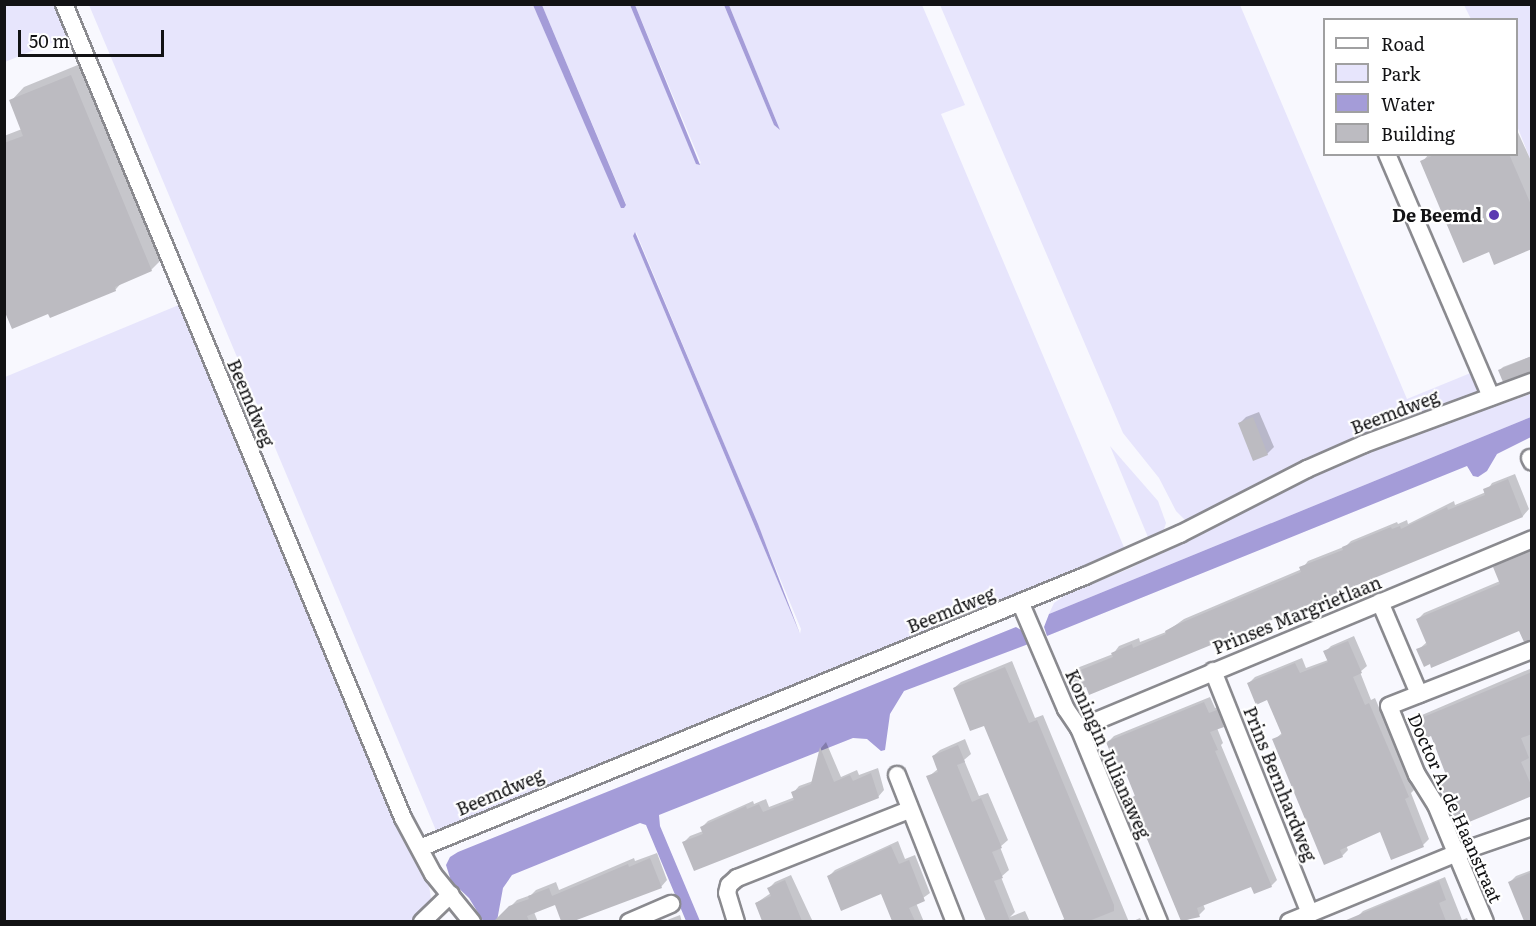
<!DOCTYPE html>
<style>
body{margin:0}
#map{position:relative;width:1536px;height:926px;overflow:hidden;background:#f8f8fe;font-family:Literata,serif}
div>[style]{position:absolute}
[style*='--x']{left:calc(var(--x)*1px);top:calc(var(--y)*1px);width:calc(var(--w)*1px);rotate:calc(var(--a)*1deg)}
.green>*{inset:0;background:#e7e5fc}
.water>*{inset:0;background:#a49cd8}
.shadow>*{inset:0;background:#0003}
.building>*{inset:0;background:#bcbbc1}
.roads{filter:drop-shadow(2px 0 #8a8a8f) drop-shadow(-2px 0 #8a8a8f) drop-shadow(0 2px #8a8a8f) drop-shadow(0 -2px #8a8a8f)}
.street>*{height:16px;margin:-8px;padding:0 8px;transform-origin:8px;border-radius:8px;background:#fff}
.dots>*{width:16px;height:16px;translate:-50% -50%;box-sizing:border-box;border:3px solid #fff;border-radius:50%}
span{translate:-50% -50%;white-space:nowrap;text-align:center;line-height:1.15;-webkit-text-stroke:4.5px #fff;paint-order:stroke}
.poi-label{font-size:18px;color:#121214;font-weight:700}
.right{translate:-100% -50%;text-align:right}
.street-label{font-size:18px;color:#121214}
.frame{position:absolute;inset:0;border:6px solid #121214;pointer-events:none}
.legend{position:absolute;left:1323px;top:18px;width:195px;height:138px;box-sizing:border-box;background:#fff;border:2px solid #a0a0a1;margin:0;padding:8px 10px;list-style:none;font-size:18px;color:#121214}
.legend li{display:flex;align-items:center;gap:12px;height:30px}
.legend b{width:30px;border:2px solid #a0a0a1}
.scale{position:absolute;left:18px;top:30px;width:146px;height:27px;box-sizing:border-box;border:3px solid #121214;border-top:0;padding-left:8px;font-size:18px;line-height:21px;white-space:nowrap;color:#121214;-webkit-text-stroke:4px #fff;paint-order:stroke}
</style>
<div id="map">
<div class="green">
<i style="clip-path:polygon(5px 5px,61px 5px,73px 34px,5px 62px)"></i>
<i style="clip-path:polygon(evenodd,89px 5px,533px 5px,622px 208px,626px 204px,542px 5px,630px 5px,698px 165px,701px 163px,635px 5px,724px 5px,774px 125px,780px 130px,729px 5px,922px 5px,965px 105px,941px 114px,1126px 552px,440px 840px,89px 5px,636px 232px,801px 629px,800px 634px,633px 236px,636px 232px)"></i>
<i style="clip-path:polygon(940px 5px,1240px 5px,1407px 399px,1473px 372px,1479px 392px,1476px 400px,1192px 523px,1185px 520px,1176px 511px,1159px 478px,1123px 433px)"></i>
<i style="clip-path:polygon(1464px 5px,1531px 5px,1531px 161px,1517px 126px,1516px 20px,1471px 19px)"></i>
<i style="clip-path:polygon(186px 302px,429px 885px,431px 899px,414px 921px,5px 922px,5px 377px)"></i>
<i style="clip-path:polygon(1531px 394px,1531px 417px,1049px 614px,1054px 603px,1067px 594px,1131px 568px,1309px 473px,1371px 449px)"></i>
<i style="clip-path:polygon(1110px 446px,1158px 501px,1166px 523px,1162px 536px,1150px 542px)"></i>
</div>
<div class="water">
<i style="clip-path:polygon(533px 5px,542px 5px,626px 205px,624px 208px,621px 208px)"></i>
<i style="clip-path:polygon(630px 5px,635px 5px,700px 165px,696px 164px)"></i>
<i style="clip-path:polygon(724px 5px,729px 5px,780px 130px,774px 125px)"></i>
<i style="clip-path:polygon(635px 232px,758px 524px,800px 634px,633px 236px)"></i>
<i style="clip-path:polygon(1531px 417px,1531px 437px,1497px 454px,1487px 471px,1478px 477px,1473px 476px,1467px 466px,1047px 636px,1044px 627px,1049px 614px)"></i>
<i style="clip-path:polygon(1016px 627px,1028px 634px,1031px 643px,904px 691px,890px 714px,885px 750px,881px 751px,867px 739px,853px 738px,659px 815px,660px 826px,700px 921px,686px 921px,646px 825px,640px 823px,512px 875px,503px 888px,497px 921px,483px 921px,469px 898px,451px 881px,446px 865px,450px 857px,458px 852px)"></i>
</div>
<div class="shadow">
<i style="clip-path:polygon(85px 62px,164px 257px,151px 270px,123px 281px,116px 289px,49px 312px,4px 306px,4px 136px,22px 129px,11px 101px,24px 87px)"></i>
<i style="clip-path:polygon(1516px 128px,1532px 163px,1532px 247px,1489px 250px,1422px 162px,1429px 154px,1516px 154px)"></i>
<i style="clip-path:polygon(1532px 356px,1532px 369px,1500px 370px,1503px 367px)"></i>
<i style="clip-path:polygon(1259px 412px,1274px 447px,1267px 454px,1240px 423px,1246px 417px)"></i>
<i style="clip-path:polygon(1515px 474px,1529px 509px,1523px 516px,1089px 693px,1086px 685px,1070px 675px,1077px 668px,1113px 654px,1119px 646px,1139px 638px,1140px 642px,1166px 632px,1184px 619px,1302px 569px,1308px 561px,1346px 546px,1351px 541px,1397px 522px,1398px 524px,1407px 520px,1408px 524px,1454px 501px,1455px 505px,1486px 492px,1492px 483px)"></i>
<i style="clip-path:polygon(1532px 548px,1532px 629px,1520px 629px,1418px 650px,1427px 642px,1418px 619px,1424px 613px,1500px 581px,1494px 567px,1500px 561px)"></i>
<i style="clip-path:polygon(1354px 636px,1367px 666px,1360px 672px,1371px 700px,1375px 698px,1407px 774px,1414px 790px,1411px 793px,1429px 839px,1423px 845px,1392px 858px,1380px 830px,1346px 845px,1348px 850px,1342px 856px,1274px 740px,1282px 733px,1268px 698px,1249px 683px,1255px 677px,1302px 658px,1306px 668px,1328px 660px,1325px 652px,1331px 646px)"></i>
<i style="clip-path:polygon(1012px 661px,1035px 718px,1043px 715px,1129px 922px,1058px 922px,1066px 918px,985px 724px,954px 688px,961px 682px)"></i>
<i style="clip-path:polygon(1532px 668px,1532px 794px,1440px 779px,1446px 773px,1431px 734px,1416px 721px,1422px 715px)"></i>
<i style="clip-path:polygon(1210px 697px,1215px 708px,1223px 705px,1229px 720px,1217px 728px,1223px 743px,1221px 745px,1277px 880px,1271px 886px,1252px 885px,1203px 904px,1205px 909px,1199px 915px,1182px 922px,1132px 799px,1136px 794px,1123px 762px,1108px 742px,1114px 736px)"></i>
<i style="clip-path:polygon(965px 739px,971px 754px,964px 760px,979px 796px,988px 793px,1008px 840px,1000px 847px,1009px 870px,1001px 877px,1015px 912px,1010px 917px,1025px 911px,1030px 922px,987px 922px,928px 777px,938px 769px,933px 756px,940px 750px)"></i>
<i style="clip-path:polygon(826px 742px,841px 777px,857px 770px,859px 775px,878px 768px,884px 790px,878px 797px,684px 842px,690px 836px,703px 831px,702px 827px,708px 821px,753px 801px,754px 804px,766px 799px,769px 807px,795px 797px,793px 793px,799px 786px,813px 781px,821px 748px)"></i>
<i style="clip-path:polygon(898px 841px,905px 859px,915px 855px,930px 893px,916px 903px,924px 922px,891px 922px,893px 920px,882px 892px,829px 876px,835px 870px)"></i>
<i style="clip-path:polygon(657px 853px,667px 880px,661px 887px,570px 922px,563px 922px,556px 903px,534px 912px,538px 922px,506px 922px,503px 914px,517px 900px,531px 895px,536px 890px,556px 882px,559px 890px,634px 858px,635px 861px)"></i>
<i style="clip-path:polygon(1532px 870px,1532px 922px,1526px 922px,1510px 882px,1516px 876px)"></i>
<i style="clip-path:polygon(791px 875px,813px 922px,764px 922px,756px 903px,771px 893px,769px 888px,775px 882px)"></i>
<i style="clip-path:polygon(1445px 877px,1462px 920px,1467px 918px,1469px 922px,1360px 922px,1358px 916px,1363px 911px)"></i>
<i style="clip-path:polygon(680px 915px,682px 922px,662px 922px)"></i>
<i style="clip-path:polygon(1140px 918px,1142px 922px,1131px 922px)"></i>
</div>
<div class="building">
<i style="clip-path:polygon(71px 75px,152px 271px,115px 287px,116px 291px,50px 318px,48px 314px,12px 329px,4px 310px,4px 143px,23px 136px,9px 100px)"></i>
<i style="clip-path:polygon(1436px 154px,1509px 154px,1532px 207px,1532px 249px,1494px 265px,1489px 252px,1463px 263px,1420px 161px)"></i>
<i style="clip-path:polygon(1532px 356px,1532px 372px,1503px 382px,1498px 370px)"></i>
<i style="clip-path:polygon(1253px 417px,1268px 455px,1253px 461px,1238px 423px)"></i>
<i style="clip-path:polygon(1508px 479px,1523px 517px,1089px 695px,1086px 687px,1075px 690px,1068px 675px,1113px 657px,1111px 653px,1132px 644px,1133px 648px,1166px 634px,1165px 631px,1176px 625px,1301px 572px,1299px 567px,1343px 550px,1342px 547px,1391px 527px,1392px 529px,1400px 526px,1401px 529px,1447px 507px,1448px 510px,1485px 495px,1483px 489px)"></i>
<i style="clip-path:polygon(1532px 551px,1532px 640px,1524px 642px,1519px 631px,1431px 668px,1430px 664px,1424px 667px,1416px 649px,1427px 645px,1416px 619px,1500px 584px,1493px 567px)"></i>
<i style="clip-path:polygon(1348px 641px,1362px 673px,1353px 677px,1365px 705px,1369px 703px,1402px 780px,1409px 797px,1405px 799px,1424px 847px,1391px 860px,1380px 832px,1340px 850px,1343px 857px,1324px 865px,1272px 739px,1282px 735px,1267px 700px,1256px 705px,1247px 683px,1295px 663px,1300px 673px,1328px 662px,1323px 651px)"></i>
<i style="clip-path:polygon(1005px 667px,1029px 723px,1037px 720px,1114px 905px,1114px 911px,1089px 921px,1065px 921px,984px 726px,970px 731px,953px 688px)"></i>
<i style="clip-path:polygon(1532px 672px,1532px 734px,1521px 738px,1529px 758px,1521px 762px,1532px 787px,1532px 796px,1457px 827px,1438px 779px,1446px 775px,1431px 736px,1422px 740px,1414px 721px)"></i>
<i style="clip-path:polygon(1204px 702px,1209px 713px,1217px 710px,1224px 727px,1210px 732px,1218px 750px,1215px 751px,1272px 887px,1254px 894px,1251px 887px,1197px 908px,1200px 917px,1181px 921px,1130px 798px,1135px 796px,1122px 764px,1116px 766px,1106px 742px)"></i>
<i style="clip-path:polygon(958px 745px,965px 762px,957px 765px,972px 802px,981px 798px,1002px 848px,992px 852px,1003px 878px,994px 881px,1010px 921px,986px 921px,926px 776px,938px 772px,932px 756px)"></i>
<i style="clip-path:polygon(820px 747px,834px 782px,850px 775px,853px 781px,871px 773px,879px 798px,694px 871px,682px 842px,703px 834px,700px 827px,746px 806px,747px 809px,759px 804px,763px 812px,794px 800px,791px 792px,811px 784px)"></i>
<i style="clip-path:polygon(891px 846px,899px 864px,909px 860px,925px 901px,909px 908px,915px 921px,892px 921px,881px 894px,841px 911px,827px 876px)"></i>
<i style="clip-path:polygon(650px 858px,662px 888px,574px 921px,561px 921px,555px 905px,527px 916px,529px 921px,494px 921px,509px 906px,529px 899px,528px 896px,549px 888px,552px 896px,628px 864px,629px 867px)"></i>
<i style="clip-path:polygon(1532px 872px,1532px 921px,1524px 921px,1508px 882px)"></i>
<i style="clip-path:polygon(785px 880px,802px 921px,762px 921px,755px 903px,771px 896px,767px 888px)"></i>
<i style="clip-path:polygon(1439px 881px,1446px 900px,1439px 903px,1446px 921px,1344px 921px)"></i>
</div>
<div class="roads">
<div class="street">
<i style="--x:64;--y:4;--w:882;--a:67.39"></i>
<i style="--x:403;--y:818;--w:64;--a:61.8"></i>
<i style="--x:433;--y:874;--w:62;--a:50.9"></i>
<i style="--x:1387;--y:154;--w:264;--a:66.8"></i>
<i style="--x:1530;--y:458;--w:4;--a:63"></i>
<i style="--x:1380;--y:602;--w:100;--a:67"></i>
<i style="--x:1021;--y:604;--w:114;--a:66.8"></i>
<i style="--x:1066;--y:709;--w:23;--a:56"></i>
<i style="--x:1079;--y:728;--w:210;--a:67.6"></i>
<i style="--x:1213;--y:671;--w:261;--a:68.2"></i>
<i style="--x:1079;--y:728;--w:491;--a:-22.6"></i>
<i style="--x:897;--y:775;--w:158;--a:68.5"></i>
<i style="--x:420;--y:848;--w:718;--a:-22.25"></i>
<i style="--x:1085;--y:576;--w:104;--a:-23.9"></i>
<i style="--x:1180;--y:534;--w:143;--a:-27.1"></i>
<i style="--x:1307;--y:469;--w:62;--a:-23.7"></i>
<i style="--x:1364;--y:444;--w:179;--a:-20.3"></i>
<i style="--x:422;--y:922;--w:40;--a:-44"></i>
<i style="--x:629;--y:922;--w:46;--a:-23.2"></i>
<i style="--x:736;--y:922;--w:30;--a:-107"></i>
<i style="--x:727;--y:893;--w:8;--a:-76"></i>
<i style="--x:729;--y:885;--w:11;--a:-41"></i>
<i style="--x:737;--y:878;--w:185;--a:-21.6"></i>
<i style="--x:1289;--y:922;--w:182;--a:-22.3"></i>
<i style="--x:1457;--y:853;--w:79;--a:-19.1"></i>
<i style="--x:1485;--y:922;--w:127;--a:-112.7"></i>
<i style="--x:1436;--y:805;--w:36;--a:-122"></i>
<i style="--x:1417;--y:775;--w:74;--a:-112.1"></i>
<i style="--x:1389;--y:706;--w:154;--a:-21.4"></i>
</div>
</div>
<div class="dots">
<i style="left:1494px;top:215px;background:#5b39b1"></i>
</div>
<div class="poi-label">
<span class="right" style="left:1482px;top:215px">De Beemd</span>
</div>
<div class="street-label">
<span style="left:251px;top:403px;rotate:67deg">Beemdweg</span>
<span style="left:1395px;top:412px;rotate:-21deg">Beemdweg</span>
<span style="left:951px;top:610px;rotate:-22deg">Beemdweg</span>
<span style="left:1297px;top:615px;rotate:-22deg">Prinses Margrietlaan</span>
<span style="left:1108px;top:754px;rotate:66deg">Koningin Julianaweg</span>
<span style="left:1280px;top:784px;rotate:68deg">Prins Bernhardweg</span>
<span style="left:500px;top:792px;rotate:-23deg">Beemdweg</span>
<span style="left:1455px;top:808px;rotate:66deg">Doctor A. de Haanstraat</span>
</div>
<div class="frame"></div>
<ul class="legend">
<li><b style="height:8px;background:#fff"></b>Road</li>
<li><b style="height:16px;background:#e7e5fc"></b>Park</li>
<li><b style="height:16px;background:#a49cd8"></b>Water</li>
<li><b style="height:16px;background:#bcbbc1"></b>Building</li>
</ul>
<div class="scale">50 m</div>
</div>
